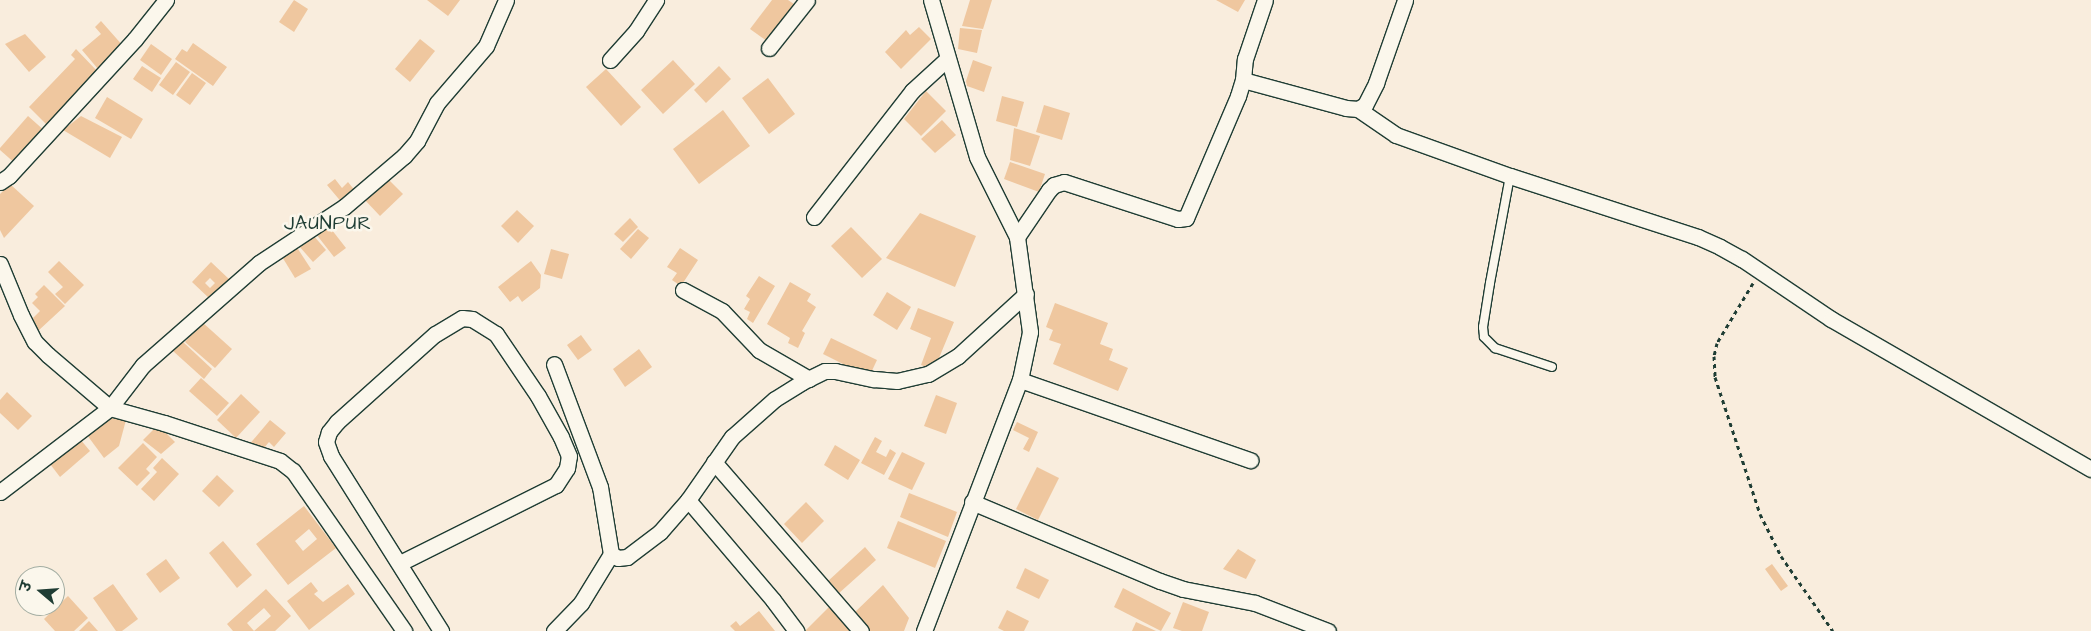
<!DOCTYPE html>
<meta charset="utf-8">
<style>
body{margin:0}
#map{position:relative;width:2091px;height:631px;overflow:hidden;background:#f9eddd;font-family:"Architects Daughter","Playpen Sans Deva",sans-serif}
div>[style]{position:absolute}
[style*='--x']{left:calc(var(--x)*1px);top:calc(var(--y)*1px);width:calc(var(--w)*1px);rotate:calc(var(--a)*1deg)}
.building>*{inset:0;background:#efc79f}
.path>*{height:3px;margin-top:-1.5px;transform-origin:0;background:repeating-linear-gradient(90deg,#1f3d34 0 4px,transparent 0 8px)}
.roads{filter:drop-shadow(1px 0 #1f3d34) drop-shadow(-1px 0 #1f3d34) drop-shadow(0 1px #1f3d34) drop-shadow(0 -1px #1f3d34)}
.lane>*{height:8px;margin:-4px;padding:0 4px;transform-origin:4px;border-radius:4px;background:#fbf7ec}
.street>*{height:15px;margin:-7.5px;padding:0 7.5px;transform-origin:7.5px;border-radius:7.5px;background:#fbf7ec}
span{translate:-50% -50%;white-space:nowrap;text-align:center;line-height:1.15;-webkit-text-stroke:5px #fbf7ec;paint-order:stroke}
.quarter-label{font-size:19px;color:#1f3d34;letter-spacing:1px}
.north{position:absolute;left:15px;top:566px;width:50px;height:50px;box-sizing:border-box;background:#fbf7ec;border:1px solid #a3ada2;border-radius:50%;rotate:288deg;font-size:14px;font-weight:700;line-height:20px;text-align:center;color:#1f3d34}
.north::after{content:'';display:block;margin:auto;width:18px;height:22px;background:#1f3d34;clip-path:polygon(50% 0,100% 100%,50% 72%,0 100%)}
</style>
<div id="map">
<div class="building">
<i style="clip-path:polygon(294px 0,308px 9px,294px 32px,279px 22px)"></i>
<i style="clip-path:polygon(427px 0,460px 0,448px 16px)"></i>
<i style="clip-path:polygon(772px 0,788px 0,794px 4px,767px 41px,750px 29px)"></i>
<i style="clip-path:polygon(970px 0,992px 0,983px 29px,962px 26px)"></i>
<i style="clip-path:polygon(1216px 0,1245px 0,1238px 12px)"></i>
<i style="clip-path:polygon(101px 21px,124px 47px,98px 69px,82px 50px,101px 34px,95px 27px)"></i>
<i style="clip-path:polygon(919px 27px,931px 39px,901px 69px,885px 52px,906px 30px,910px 35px)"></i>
<i style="clip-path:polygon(960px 28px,982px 30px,977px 53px,958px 49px)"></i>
<i style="clip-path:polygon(25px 34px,46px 57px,29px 72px,5px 44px)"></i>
<i style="clip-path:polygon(420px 39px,435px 51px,410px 82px,395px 69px)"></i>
<i style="clip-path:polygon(193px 43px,227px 67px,213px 86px,175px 59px,182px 49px,187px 52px)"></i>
<i style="clip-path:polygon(151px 44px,172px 59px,161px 75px,140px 60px)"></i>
<i style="clip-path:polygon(76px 49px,98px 72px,47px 125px,29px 107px,75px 59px,71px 55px)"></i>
<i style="clip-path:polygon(673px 60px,695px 84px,663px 114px,641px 90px)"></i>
<i style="clip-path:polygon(973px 60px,992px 67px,984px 92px,967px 86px,966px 81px)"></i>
<i style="clip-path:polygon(176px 62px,190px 72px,173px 95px,159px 85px)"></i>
<i style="clip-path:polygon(142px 66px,161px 78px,152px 92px,133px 79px)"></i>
<i style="clip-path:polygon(719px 66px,731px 79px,706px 103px,694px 90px)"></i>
<i style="clip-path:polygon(606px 69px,641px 107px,621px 126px,586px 87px)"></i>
<i style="clip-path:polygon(192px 73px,206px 83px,190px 105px,176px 95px)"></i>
<i style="clip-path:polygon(768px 78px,795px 114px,769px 134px,742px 98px)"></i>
<i style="clip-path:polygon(926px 91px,946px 111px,921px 136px,904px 119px)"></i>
<i style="clip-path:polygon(1002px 96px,1024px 102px,1017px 127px,996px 121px)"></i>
<i style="clip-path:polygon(107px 97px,143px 119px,131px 139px,95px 118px)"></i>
<i style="clip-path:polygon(1044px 105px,1070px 113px,1062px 140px,1036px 132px)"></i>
<i style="clip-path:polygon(723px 110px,750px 146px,699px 184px,673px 149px)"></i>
<i style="clip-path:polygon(28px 116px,46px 132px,17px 165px,0 150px,0 148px)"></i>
<i style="clip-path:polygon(81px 116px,122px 137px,110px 158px,63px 130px)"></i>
<i style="clip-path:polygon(942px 120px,956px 135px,935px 153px,921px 139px)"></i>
<i style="clip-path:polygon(1014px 128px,1040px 136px,1030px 166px,1010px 160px)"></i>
<i style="clip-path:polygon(1010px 162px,1045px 174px,1039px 192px,1004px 179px)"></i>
<i style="clip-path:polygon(386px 177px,403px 194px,380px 216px,364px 199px)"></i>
<i style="clip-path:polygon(335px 179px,342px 188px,348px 182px,356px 192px,343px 204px,327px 185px)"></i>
<i style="clip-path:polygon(10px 184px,34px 206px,4px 238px,0 230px,0 194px)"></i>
<i style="clip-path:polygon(517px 210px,534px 226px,518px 243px,501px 226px)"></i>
<i style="clip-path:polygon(920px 213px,976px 236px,955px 287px,886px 258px)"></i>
<i style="clip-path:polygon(630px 218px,638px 227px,623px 242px,614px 234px)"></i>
<i style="clip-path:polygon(328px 225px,346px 248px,334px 257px,316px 234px)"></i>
<i style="clip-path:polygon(851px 227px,882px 259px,862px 278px,831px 246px)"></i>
<i style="clip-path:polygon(638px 229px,649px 238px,631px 259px,620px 249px)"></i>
<i style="clip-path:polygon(313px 235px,326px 250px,313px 262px,299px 246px)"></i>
<i style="clip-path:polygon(296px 246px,311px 269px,295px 278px,281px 255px)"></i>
<i style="clip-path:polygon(680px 248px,698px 260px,681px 286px,672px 280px,677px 273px,667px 267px)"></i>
<i style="clip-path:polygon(551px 249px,569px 254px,562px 279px,544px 274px)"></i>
<i style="clip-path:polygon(59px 261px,84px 285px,65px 304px,55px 294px,63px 287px,48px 272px)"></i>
<i style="clip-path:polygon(531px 261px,541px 275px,540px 288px,522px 302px,518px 296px,510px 302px,498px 287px)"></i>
<i style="clip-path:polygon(evenodd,211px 262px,230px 280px,211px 300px,192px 282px,211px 262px,210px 278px,215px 283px,210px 288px,205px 283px,210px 278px)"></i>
<i style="clip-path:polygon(759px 276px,775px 286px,753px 323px,747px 319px,750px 312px,744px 309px,750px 299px,746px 296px)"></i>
<i style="clip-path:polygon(790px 282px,811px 294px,807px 301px,816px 307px,802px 331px,805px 333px,798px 348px,788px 343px,790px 338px,767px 324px)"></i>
<i style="clip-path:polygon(44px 285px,65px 306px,38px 331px,33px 318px,40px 311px,32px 303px,38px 297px,35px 294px)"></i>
<i style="clip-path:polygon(887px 292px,911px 307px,897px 330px,873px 315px)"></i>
<i style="clip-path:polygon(1055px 303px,1108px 323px,1100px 344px,1113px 349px,1109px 360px,1128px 368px,1118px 391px,1053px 364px,1061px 344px,1049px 340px,1053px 330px,1046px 327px)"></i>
<i style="clip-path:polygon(918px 308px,954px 322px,934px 370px,921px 365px,931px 338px,910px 329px)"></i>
<i style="clip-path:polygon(202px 322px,232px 349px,215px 368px,185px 342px)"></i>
<i style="clip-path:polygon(581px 335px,592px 350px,578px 360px,567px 345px)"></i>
<i style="clip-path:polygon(831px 338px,877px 360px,869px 377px,823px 354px)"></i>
<i style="clip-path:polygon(182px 341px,212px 369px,204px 379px,173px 351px)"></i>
<i style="clip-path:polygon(639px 349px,652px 367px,625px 387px,613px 369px)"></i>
<i style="clip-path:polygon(201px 378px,229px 403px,217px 416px,189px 391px)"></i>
<i style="clip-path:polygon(7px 392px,32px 416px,18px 430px,0 413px,0 400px)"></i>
<i style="clip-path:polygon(241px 394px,260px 412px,236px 438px,217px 420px)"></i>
<i style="clip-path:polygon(936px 395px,957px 403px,946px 434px,924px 426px)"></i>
<i style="clip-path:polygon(119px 411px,126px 420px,119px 446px,104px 458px,87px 435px)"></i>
<i style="clip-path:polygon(270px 420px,286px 433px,274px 447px,269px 442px,258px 455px,248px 446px)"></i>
<i style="clip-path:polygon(1017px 422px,1038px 432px,1029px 452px,1023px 449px,1029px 438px,1013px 430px)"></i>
<i style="clip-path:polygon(158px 425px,175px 442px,161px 454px,143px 440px)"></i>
<i style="clip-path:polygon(875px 437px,882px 441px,876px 452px,886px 457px,890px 449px,896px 453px,884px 475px,861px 463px)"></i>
<i style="clip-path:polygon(80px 439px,90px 451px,60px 477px,50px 464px)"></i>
<i style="clip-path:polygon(143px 443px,157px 457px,146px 469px,150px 473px,137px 486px,118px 468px)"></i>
<i style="clip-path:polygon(835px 445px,860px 460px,848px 480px,824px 465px)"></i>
<i style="clip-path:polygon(902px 452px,925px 463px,912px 490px,888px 479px)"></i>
<i style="clip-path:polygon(162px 458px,179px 474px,154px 501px,141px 489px,157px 472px,153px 468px)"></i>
<i style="clip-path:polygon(1037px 467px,1059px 478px,1038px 520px,1016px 509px)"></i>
<i style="clip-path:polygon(217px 475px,234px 491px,219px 507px,202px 491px)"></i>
<i style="clip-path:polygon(909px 493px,957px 512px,948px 537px,900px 517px)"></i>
<i style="clip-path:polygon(806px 502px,824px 521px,802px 543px,784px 524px)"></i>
<i style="clip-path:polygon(evenodd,304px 506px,336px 548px,288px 585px,256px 544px,304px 506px,309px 529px,317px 539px,303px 551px,295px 541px,309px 529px)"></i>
<i style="clip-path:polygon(898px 521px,946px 541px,935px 568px,887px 548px)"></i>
<i style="clip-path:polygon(223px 541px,252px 575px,237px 588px,209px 553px)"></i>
<i style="clip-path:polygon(865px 547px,876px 560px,838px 594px,827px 582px)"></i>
<i style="clip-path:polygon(1238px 549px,1256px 560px,1246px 579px,1223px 569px)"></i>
<i style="clip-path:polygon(166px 559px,180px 578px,160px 593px,146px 574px)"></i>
<i style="clip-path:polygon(1772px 564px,1788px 586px,1781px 591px,1765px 569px)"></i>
<i style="clip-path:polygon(1025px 568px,1049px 580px,1039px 599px,1016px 588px)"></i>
<i style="clip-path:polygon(311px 582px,318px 591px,314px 594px,323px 602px,348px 584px,355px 594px,309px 630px,287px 601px)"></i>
<i style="clip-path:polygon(113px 584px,138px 619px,122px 631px,116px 631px,93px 598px)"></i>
<i style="clip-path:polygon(883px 585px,909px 618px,904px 631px,865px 631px,860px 626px,864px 623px,854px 613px)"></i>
<i style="clip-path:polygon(1123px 588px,1171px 613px,1161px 631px,1114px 607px)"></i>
<i style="clip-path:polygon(266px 589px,291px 616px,275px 631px,254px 631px,271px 616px,264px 608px,247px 623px,254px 631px,233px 631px,227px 624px)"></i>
<i style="clip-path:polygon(68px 596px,88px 618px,74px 631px,55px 631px,44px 619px)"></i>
<i style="clip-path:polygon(1183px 602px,1209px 612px,1202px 631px,1182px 631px,1173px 628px)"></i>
<i style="clip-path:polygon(830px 606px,852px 631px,805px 631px)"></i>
<i style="clip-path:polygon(1007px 610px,1029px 621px,1024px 631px,1004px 631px,998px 628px)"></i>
<i style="clip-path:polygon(759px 611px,775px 631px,735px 631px,730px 626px,736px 621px,740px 626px)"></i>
<i style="clip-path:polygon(89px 621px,98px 631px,79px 631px)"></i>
<i style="clip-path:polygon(1136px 622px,1156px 631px,1132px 631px)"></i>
</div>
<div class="path">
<i style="--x:1753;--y:283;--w:70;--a:121"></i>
<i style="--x:1717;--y:343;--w:13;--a:103"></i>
<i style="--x:1714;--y:356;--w:21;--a:87"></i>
<i style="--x:1715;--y:377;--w:144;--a:71.8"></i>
<i style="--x:1760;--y:514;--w:47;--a:63.4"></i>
<i style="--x:1781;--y:556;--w:91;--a:55.3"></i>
</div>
<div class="roads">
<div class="lane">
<i style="--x:1510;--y:176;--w:109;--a:100.6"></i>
<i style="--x:1490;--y:283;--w:45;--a:99"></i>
<i style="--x:1483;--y:327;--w:10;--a:84"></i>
<i style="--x:1484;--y:337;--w:16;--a:45"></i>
<i style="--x:1495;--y:348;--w:60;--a:18.4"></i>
</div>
<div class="street">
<i style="--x:769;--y:48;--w:61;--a:-51.6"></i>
<i style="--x:610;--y:60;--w:39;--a:-48"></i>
<i style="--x:636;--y:31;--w:37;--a:-57"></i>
<i style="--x:1243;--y:80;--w:21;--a:-85"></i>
<i style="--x:1245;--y:59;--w:62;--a:-71.3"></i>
<i style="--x:1358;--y:109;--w:8;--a:-30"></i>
<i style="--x:1365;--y:105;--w:25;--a:-63"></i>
<i style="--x:1376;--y:83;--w:88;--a:-70.7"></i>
<i style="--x:0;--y:182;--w:11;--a:-34"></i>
<i style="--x:9;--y:176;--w:186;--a:-47.4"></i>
<i style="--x:135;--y:39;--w:50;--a:-51.5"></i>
<i style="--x:814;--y:217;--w:160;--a:-52.1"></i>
<i style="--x:912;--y:91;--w:47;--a:-42.4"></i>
<i style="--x:1017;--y:237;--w:57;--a:-55.8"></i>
<i style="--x:1049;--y:190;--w:7;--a:-45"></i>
<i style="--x:1054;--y:185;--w:10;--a:-17"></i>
<i style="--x:1064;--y:182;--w:120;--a:18"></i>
<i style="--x:1178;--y:219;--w:8;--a:-7"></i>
<i style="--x:1186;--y:218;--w:133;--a:-66.9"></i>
<i style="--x:1238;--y:96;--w:17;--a:-73"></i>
<i style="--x:1243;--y:80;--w:107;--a:15.2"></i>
<i style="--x:1346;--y:108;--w:12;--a:5"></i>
<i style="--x:1358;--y:109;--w:46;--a:34.4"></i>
<i style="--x:1396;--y:135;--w:121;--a:19.8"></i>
<i style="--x:1510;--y:176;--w:198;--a:18"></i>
<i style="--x:1698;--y:237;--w:24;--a:24"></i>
<i style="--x:1720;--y:247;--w:25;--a:29"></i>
<i style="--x:1742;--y:259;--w:107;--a:34"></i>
<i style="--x:1831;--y:319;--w:300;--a:30"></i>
<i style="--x:0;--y:264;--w:55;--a:67.6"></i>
<i style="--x:21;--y:315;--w:30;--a:63"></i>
<i style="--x:35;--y:342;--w:18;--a:45"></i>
<i style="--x:48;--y:355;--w:82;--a:40.5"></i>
<i style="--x:110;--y:408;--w:56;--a:15.5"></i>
<i style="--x:164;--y:423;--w:122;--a:18.1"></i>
<i style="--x:280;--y:461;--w:16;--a:38"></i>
<i style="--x:293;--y:471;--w:195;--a:55.2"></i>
<i style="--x:683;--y:290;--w:44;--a:28.3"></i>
<i style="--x:722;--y:311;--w:54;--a:46.5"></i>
<i style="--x:759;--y:350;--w:58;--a:30.1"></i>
<i style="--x:1020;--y:380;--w:244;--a:19.2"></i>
<i style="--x:714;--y:462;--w:224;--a:49"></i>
<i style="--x:0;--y:492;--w:138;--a:-37.4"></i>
<i style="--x:110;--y:408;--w:54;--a:-52.5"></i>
<i style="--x:143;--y:365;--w:154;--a:-41.3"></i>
<i style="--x:259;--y:263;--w:102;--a:-33.4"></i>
<i style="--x:344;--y:207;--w:79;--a:-40.4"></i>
<i style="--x:404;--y:156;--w:20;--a:-49"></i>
<i style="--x:417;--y:141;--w:43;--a:-62.2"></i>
<i style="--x:437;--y:103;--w:75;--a:-49.3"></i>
<i style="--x:486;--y:46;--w:50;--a:-66.5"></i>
<i style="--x:688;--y:500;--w:131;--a:49.6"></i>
<i style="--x:773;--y:600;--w:39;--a:53"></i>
<i style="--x:972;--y:502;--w:204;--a:22.8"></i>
<i style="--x:1160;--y:581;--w:24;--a:19"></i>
<i style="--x:1183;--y:589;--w:73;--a:11"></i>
<i style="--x:1255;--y:603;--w:78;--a:21"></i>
<i style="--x:611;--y:554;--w:8;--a:30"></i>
<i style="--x:618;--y:558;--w:9;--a:-6"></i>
<i style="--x:627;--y:557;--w:41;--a:-37.1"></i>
<i style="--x:660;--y:532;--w:43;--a:-48.8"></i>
<i style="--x:688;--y:500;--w:77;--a:-55.1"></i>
<i style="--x:732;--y:437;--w:57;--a:-41.5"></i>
<i style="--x:775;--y:399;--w:32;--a:-32"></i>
<i style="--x:802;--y:382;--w:25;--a:-26"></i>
<i style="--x:825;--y:371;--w:10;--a:0"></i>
<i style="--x:835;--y:371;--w:40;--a:12"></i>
<i style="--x:874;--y:379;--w:23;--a:5"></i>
<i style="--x:897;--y:381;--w:32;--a:-13"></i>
<i style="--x:928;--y:374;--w:35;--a:-31"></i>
<i style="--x:958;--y:356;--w:92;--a:-42.4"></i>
<i style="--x:400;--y:563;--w:174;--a:-26.6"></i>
<i style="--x:556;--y:485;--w:20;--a:-57"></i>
<i style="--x:567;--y:468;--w:12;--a:-81"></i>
<i style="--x:569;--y:456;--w:21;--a:-113"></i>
<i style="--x:561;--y:437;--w:47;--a:-119.3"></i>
<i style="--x:538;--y:396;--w:75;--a:-124.1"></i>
<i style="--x:496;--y:334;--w:28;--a:-148"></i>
<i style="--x:472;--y:319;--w:10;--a:-174"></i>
<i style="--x:462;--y:318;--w:31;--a:149"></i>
<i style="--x:435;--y:334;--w:132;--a:138.1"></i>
<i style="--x:337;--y:422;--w:13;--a:129"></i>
<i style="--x:329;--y:432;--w:10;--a:107"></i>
<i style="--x:326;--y:442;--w:15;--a:70"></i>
<i style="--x:331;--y:456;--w:207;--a:57.8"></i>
<i style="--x:554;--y:631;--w:39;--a:-46"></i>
<i style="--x:581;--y:603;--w:57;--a:-58.5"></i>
<i style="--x:611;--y:554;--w:68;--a:-99.3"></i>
<i style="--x:600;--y:487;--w:131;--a:-110.5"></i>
<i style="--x:924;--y:631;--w:269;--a:-69.1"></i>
<i style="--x:1020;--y:380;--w:49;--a:-78.2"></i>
<i style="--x:1030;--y:332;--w:96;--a:-97.8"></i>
<i style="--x:1017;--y:237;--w:89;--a:-116.6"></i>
<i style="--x:977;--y:157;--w:164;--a:-106.3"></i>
</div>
</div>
<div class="quarter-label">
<span style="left:328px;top:224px">JAUNPUR</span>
</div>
<div class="north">उ</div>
</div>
